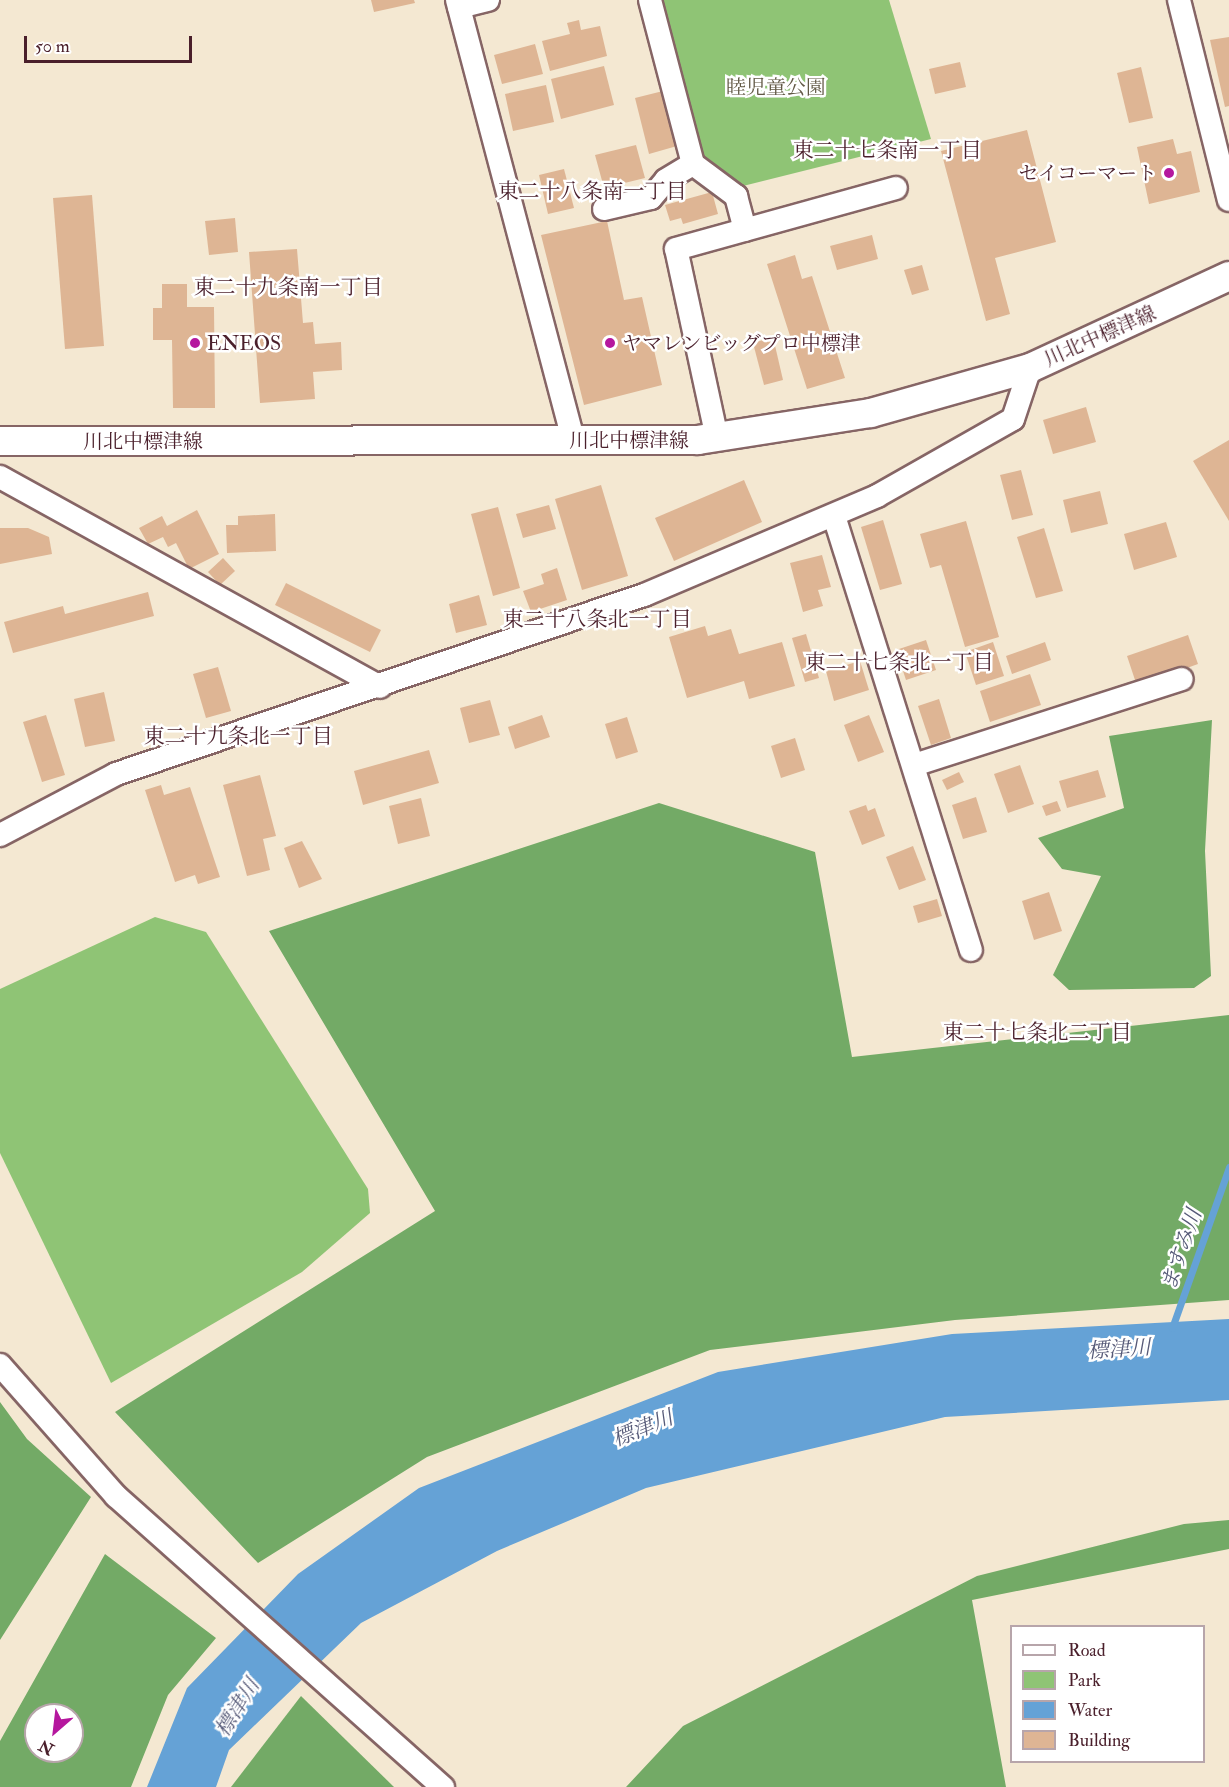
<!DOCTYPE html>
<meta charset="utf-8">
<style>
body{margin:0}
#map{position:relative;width:1229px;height:1787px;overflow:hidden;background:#f4e8d2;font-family:"IM FELL Double Pica","Noto Serif JP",serif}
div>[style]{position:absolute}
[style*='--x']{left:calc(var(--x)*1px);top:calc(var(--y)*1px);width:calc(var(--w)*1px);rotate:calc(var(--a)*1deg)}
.green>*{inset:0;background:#8fc475}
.forest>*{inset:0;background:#73aa66}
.water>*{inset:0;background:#65a2d6}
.stream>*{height:7px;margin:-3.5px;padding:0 3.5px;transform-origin:3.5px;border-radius:3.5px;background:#65a2d6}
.building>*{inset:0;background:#deb594}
.roads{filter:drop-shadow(2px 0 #866565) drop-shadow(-2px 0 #866565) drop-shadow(0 2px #866565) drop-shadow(0 -2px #866565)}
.minor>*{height:22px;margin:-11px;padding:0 11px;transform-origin:11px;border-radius:11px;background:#fff}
.major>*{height:28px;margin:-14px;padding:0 14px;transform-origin:14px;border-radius:14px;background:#fff}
.dots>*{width:16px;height:16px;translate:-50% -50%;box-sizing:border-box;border:3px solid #fff;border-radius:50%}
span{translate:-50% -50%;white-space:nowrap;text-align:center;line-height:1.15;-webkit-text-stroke:5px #fff;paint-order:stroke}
.park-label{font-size:20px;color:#625945}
.poi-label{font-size:20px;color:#4a1f2b}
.right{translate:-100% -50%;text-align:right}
.left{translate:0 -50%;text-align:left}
.street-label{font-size:20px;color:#4a1f2b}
.neighbourhood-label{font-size:21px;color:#4a1f2b}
.water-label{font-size:21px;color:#565a78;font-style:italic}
.legend{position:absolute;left:1010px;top:1625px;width:195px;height:138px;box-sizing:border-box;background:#fff;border:2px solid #b7a5aa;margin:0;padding:8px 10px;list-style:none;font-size:18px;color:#4a1f2b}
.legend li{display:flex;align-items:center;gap:12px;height:30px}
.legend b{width:30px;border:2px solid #b7a5aa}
.north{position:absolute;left:24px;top:1703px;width:60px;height:60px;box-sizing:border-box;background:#fff;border:2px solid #b7a5aa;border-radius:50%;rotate:208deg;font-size:16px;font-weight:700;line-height:24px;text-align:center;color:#4a1f2b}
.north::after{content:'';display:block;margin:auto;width:21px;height:27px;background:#b5179e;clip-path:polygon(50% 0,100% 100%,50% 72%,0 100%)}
.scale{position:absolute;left:24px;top:36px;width:168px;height:27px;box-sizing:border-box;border:3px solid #4a1f2b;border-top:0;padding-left:8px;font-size:18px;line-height:21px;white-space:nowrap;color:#4a1f2b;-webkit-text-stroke:4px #fff;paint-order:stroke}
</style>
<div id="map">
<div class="green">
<i style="clip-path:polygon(660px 0,889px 0,931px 139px,739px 187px,703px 160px)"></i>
<i style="clip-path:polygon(155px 917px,206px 932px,368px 1189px,370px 1213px,302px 1272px,111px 1383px,0 1153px,0 989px)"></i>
</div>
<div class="forest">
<i style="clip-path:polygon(1212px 720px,1205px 851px,1211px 976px,1194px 988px,1069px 990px,1053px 975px,1101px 876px,1062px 869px,1038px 838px,1124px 808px,1109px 736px)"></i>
<i style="clip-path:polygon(659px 803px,815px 852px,852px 1057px,1229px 1015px,1229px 1300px,955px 1320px,710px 1350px,427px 1457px,258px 1563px,115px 1412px,435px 1211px,269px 931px)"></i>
<i style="clip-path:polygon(0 1402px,27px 1439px,91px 1497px,0 1640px)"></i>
<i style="clip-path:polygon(1229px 1520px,1229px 1549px,972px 1600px,1006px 1787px,626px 1787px,683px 1726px,977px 1576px,1184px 1524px)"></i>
<i style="clip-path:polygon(evenodd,105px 1554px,216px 1638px,168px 1695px,131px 1787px,0 1787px,0 1741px,105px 1554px,36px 1715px,72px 1715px,72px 1751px,36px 1751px,36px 1715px)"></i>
<i style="clip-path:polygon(301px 1696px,394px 1787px,231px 1787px)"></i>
</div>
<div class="water">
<i style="clip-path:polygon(1229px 1319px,1229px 1400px,945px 1417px,646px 1488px,497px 1551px,361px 1623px,229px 1750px,216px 1787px,147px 1787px,187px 1688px,298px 1574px,419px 1488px,718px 1372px,952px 1334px)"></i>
</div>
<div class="stream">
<i style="--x:1172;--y:1328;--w:171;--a:-70.5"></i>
</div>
<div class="building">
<i style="clip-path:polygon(371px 0,414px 0,415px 3px,374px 12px)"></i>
<i style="clip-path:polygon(579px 20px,581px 30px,600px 26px,607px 56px,550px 71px,542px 41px,570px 34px,567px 23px)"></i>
<i style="clip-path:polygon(1229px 37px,1229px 106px,1225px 107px,1210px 40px)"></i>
<i style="clip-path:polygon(535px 44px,543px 74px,502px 84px,494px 55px)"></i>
<i style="clip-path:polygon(960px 62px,966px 87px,935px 94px,929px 69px)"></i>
<i style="clip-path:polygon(604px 66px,614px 105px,561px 119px,551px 79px)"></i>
<i style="clip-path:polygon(1141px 67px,1153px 118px,1129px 123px,1117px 73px)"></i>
<i style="clip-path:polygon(546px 85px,554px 122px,513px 131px,505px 94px)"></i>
<i style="clip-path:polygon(663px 91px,677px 146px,649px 154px,635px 98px)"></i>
<i style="clip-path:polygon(1027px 130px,1056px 242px,995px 258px,1010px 314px,986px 321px,941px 151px)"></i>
<i style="clip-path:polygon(1173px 139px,1177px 154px,1191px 151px,1200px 192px,1149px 204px,1137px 147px)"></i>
<i style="clip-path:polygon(636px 145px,645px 178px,604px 188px,595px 155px)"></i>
<i style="clip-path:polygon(564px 169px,574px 208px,548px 214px,539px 175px)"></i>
<i style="clip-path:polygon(712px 192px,718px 214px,683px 224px,681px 218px,670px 221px,665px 205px)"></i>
<i style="clip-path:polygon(92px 195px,104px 346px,65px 349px,53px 198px)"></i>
<i style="clip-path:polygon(235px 218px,238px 252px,209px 255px,205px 221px)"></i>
<i style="clip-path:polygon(607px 221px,624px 300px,642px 297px,662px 385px,584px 405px,541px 235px)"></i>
<i style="clip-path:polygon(872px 235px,878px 259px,837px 270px,830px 246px)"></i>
<i style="clip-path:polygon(297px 249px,303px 323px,313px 322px,315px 344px,341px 342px,342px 370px,313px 372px,315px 399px,260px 403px,249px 252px)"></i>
<i style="clip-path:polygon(795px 255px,802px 279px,812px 276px,845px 378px,807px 389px,767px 264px)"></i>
<i style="clip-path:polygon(922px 265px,929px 290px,912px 295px,904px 270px)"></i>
<i style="clip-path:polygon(162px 284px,187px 284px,187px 307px,214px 307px,215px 408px,173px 408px,172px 340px,153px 340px,153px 308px,162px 308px)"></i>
<i style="clip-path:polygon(773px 337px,783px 380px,764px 385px,753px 343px)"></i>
<i style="clip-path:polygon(1086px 407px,1096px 442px,1053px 454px,1043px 420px)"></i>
<i style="clip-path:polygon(1229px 440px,1229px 521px,1193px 461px)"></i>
<i style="clip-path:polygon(1021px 470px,1033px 515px,1012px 520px,1000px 475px)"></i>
<i style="clip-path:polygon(744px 480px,762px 522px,674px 561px,655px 518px)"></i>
<i style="clip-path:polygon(601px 485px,628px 576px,582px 590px,555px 499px)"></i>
<i style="clip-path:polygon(1100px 491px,1108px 524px,1071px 533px,1063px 500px)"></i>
<i style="clip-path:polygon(549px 505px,556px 529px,523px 538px,516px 514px)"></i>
<i style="clip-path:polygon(498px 507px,520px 588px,493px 596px,471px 514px)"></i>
<i style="clip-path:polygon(197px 510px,219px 554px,189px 569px,176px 543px,168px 547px,163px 537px,148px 544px,139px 528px,162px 516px,167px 526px)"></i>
<i style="clip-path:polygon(275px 514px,276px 551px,227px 553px,226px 525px,238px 525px,238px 516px)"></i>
<i style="clip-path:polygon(883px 520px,902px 584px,880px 590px,861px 527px)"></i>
<i style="clip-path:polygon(966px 521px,999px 637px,965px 647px,941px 565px,930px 568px,920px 534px)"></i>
<i style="clip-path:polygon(1166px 522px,1177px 557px,1134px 570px,1124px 534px)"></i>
<i style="clip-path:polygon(0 528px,28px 528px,49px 537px,52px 554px,0 564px)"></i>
<i style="clip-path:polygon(1044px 528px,1063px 591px,1036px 598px,1017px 537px)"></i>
<i style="clip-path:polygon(822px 555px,831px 587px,818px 590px,823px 606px,803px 612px,790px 563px)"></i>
<i style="clip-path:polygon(223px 558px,235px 571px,220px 585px,208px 572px)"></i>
<i style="clip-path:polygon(557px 568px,567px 600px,531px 612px,523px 591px,544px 584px,541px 574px)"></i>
<i style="clip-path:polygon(286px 583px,381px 630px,370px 652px,275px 605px)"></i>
<i style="clip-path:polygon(148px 592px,154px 616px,13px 653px,4px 622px,63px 606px,65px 614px)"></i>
<i style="clip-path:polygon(479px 595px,487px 625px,456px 633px,449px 604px)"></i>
<i style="clip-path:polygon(705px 626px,708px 636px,731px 629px,739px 654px,782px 642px,795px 686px,749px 699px,744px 681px,687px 698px,669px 637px)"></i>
<i style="clip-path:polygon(806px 634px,819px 678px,805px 682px,792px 638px)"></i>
<i style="clip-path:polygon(1188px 635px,1198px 664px,1137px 686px,1127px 656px)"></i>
<i style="clip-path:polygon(926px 640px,936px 670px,906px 680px,896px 650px)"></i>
<i style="clip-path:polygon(993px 642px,1004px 676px,976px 685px,965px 652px)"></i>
<i style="clip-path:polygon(1045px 642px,1051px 660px,1012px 674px,1006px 656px)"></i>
<i style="clip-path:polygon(860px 661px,869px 690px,834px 701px,826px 671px)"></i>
<i style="clip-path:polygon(218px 667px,231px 711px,206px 718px,193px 674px)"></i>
<i style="clip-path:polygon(1030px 674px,1041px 705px,990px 722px,980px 691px)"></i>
<i style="clip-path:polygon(104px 692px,115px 741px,85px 747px,74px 699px)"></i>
<i style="clip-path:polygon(939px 699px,951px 738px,931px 745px,918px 706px)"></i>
<i style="clip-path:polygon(490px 700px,500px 735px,469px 743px,460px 708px)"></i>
<i style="clip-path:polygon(46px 715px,65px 775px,42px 782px,23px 722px)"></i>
<i style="clip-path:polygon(542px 715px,550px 737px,515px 749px,508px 727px)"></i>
<i style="clip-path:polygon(869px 715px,884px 752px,858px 762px,844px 725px)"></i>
<i style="clip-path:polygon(627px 717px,638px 752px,616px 759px,605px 724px)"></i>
<i style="clip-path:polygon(795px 738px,805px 770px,781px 778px,771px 746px)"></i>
<i style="clip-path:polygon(429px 750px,439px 783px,363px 805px,354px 771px)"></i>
<i style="clip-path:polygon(1020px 765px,1034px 804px,1008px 813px,994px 774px)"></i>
<i style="clip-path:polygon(1098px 770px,1106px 797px,1067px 808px,1059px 781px)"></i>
<i style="clip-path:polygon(959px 772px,964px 782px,947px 790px,942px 780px)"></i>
<i style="clip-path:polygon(260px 775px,276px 836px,263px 839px,270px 870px,247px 876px,223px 785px)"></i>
<i style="clip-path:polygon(161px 785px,164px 795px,190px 787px,220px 877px,198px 884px,195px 875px,175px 882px,145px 790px)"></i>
<i style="clip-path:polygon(976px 797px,987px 832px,963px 839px,952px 805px)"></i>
<i style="clip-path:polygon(421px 798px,430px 836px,398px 844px,389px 806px)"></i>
<i style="clip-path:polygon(1057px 801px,1061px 811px,1046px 816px,1042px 806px)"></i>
<i style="clip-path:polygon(866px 805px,868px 811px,875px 808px,885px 836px,862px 845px,849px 811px)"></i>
<i style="clip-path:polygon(302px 841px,322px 879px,299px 888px,284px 848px)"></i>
<i style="clip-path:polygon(913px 846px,926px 880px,899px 890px,886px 857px)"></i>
<i style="clip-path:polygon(1049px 892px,1062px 931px,1034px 940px,1022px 901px)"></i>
<i style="clip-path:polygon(937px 899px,942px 916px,918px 923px,913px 906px)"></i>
</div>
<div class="roads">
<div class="minor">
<i style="--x:457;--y:0;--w:455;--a:75.2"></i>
<i style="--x:650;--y:0;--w:170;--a:75.3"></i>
<i style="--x:693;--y:164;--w:54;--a:36.7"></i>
<i style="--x:736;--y:196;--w:35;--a:75"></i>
<i style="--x:1179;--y:0;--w:206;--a:76"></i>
<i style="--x:459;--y:7;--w:30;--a:-14"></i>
<i style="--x:604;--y:209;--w:48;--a:-13.2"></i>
<i style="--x:651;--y:198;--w:23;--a:-50"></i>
<i style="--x:666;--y:180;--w:31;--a:-31"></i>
<i style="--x:717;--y:438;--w:193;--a:-102.2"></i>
<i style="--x:676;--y:249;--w:228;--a:-15.5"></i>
<i style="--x:0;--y:477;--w:434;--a:28.9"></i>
<i style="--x:834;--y:516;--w:455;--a:72.5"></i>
<i style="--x:914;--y:765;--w:281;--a:-17.8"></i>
<i style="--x:0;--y:835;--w:131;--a:-27.7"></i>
<i style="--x:116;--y:774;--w:558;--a:-18.73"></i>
<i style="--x:644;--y:595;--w:253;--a:-23"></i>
<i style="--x:877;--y:496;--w:156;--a:-29.5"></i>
<i style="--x:1013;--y:419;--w:54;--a:-71.6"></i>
<i style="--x:0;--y:1365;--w:175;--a:48.5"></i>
<i style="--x:116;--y:1496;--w:438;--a:41.7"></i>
</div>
<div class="major">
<i style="--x:0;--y:441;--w:698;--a:-0.08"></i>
<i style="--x:698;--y:440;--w:175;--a:-8.9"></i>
<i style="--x:871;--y:413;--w:165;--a:-15.8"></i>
<i style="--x:1030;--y:368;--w:219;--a:-24.8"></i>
</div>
</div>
<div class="dots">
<i style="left:1169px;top:173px;background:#b5179e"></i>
<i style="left:195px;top:343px;background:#b5179e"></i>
<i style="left:610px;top:343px;background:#b5179e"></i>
</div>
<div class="park-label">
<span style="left:776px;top:87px">睦児童公園</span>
</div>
<div class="poi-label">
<span class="right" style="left:1157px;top:173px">セイコーマート</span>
<span class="left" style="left:207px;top:343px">ENEOS</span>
<span class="left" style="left:622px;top:343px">ヤマレンビッグプロ中標津</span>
</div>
<div class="street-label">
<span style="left:1100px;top:336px;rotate:-24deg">川北中標津線</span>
<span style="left:629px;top:440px">川北中標津線</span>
<span style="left:143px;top:441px">川北中標津線</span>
</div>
<div class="neighbourhood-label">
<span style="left:887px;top:151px">東二十七条南一丁目</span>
<span style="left:592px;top:192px">東二十八条南一丁目</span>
<span style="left:288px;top:288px">東二十九条南一丁目</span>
<span style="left:597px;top:620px">東二十八条北一丁目</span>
<span style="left:899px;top:663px">東二十七条北一丁目</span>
<span style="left:238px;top:737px">東二十九条北一丁目</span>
<span style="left:1037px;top:1033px">東二十七条北二丁目</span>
</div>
<div class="water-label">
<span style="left:1182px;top:1250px;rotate:-71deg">ますみ川</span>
<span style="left:1119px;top:1350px;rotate:-4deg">標津川</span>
<span style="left:643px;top:1429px;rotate:-22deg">標津川</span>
<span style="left:238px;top:1708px;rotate:-58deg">標津川</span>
</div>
<ul class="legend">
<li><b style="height:8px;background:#fff"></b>Road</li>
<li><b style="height:16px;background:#8fc475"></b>Park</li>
<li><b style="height:16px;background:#65a2d6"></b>Water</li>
<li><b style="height:16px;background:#deb594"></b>Building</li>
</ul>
<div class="north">N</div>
<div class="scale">50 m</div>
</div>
